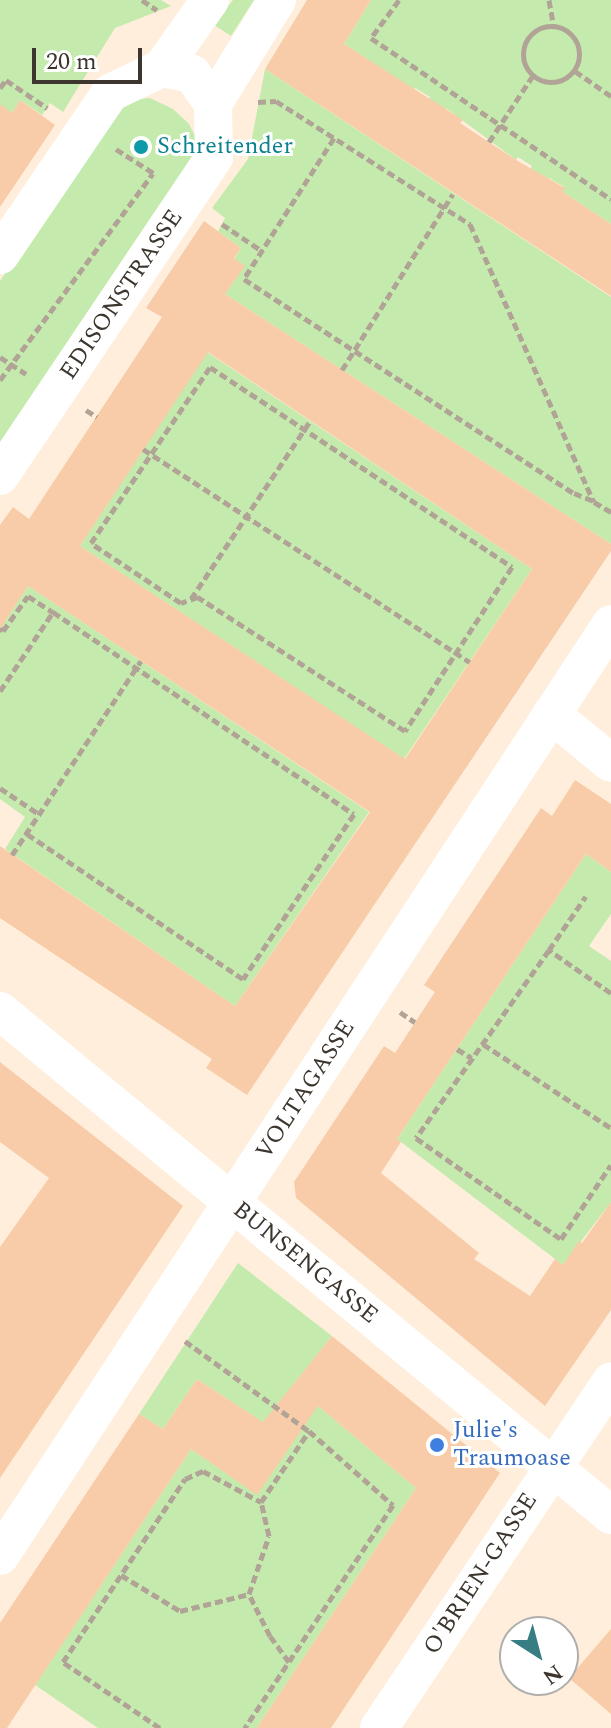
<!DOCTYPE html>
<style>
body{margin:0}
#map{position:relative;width:611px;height:1728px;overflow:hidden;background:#feeedb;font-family:Spectral,serif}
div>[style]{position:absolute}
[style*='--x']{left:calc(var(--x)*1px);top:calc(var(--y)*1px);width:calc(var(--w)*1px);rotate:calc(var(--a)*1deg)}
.green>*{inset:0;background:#c4ebad}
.building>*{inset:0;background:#f9cca9}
.path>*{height:5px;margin-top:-2.5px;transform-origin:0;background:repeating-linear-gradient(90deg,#b1a496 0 8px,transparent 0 12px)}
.path>.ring{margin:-2.5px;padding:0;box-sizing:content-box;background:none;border:5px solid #b1a496;border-radius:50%}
.minor>*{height:38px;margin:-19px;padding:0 19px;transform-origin:19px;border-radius:19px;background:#fff}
.dots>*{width:22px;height:22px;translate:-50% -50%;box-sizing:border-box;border:4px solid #fff;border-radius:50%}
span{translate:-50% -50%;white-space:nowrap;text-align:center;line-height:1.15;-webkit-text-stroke:6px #fff;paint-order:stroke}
.culture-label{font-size:24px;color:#0d838f}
.left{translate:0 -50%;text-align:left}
.street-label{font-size:24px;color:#3d362f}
.shop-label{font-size:24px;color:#366cbe}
.north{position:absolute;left:499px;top:1616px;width:80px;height:80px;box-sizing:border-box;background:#fff;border:2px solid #b1afac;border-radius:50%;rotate:144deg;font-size:22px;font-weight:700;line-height:32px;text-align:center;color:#3d362f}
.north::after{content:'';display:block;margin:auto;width:28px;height:36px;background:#367e84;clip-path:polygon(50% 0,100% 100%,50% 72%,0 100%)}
.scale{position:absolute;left:32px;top:48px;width:110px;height:36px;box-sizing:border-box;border:4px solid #3d362f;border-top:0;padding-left:10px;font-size:24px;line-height:28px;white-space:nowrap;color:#3d362f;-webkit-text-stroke:6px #fff;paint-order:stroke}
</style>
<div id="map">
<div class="green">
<i style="clip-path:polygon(0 0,161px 0,171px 6px,115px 28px,63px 112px,50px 103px,42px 115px,20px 100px,12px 113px,0 106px)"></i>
<i style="clip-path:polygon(233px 0,254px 0,231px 36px,214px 25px)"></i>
<i style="clip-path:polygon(371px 0,611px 0,611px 224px,563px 192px,564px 187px,549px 178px,542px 188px,525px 178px,532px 166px,518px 157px,516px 160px,447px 109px,423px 108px,430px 97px,415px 88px,413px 90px,344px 44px)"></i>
<i style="clip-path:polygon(265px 69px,611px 297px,611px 544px,225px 294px,244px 266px,234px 259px,241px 248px,218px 231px,225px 218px,212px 208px,248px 159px)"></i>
<i style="clip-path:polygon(150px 98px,173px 109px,189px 124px,197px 140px,191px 167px,0 455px,0 281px,107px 119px,124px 100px)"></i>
<i style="clip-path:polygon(207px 352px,532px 569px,404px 759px,80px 546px)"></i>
<i style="clip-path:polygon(28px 586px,369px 812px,235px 1006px,5px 849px,25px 817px,0 799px,0 608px,11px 612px)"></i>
<i style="clip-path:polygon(586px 854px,611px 872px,611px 914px,589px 946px,611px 961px,611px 1202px,563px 1265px,397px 1139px)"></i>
<i style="clip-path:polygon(238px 1263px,332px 1336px,293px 1385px,416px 1488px,257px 1728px,98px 1728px,35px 1685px,191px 1449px,257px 1494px,293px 1442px,197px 1379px,163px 1429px,139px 1414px)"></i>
</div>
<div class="building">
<i style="clip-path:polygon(307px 0,371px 0,344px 44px,463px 120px,460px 123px,516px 160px,565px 188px,563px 192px,611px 224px,611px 296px,265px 69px)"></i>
<i style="clip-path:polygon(20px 100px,55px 125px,0 207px,0 104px,12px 113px)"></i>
<i style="clip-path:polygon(evenodd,204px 221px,241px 248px,234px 258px,245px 266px,225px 294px,611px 544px,611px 551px,247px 1095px,206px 1068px,212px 1059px,0 918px,0 846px,235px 1006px,370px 812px,28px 586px,0 629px,0 525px,13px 507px,29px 519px,162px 317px,146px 308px,204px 221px,208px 352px,532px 569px,405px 759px,80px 546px,208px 352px)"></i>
<i style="clip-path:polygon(575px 780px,611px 804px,611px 872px,586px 854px,397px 1139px,401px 1142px,381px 1173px,479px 1253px,474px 1259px,530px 1296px,555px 1259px,563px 1265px,579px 1241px,582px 1243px,611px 1202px,611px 1310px,545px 1406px,296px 1198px,294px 1182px,384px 1046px,395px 1053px,435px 992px,424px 985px,541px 808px,552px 816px)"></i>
<i style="clip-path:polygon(0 1062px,183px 1206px,0 1478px,0 1247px,49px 1178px,0 1142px)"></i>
<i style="clip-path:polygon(332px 1336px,500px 1473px,331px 1728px,257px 1728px,416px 1488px,318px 1406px,257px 1495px,191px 1449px,7px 1728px,0 1728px,0 1623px,139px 1414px,163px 1429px,197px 1379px,263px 1422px)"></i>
<i style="clip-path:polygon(611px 1629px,611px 1714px,569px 1678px)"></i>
</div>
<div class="path">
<i style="--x:142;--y:0;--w:18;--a:34"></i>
<i style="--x:399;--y:0;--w:47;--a:126.4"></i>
<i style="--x:371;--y:38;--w:289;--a:33.9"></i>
<i style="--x:549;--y:0;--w:27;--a:80"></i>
<i class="ring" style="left:523px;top:26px;width:51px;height:51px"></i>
<i style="--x:575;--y:71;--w:44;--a:34.8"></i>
<i style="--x:0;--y:88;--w:10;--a:-53"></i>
<i style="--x:6;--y:80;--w:50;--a:34.3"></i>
<i style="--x:258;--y:102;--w:18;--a:-3"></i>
<i style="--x:276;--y:101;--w:230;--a:32.4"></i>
<i style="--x:470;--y:224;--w:304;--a:66"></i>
<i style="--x:594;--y:502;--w:20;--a:30"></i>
<i style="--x:334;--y:138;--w:167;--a:122.6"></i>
<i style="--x:244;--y:279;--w:393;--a:33"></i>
<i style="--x:574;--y:493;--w:22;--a:22"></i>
<i style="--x:489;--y:142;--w:78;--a:-56.5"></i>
<i style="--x:116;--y:149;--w:46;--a:32.7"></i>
<i style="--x:222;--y:224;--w:48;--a:34"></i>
<i style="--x:0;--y:357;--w:31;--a:33"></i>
<i style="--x:210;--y:367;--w:362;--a:33.5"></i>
<i style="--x:512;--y:567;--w:196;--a:123.1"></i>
<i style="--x:405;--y:731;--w:247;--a:-147.1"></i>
<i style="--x:198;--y:597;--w:18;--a:161"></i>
<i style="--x:181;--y:603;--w:108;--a:-146.3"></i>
<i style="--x:91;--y:543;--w:212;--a:-55.9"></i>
<i style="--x:342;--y:370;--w:208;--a:-57.8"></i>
<i style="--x:0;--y:380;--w:257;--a:-53.5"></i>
<i style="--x:86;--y:410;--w:13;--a:32"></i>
<i style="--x:143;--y:449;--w:390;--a:33.1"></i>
<i style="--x:191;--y:599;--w:214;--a:-56.2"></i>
<i style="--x:0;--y:628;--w:4;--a:45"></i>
<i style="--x:3;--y:631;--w:43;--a:-54.5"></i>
<i style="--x:28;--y:596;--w:30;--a:33"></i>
<i style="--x:0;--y:691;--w:95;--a:-56.1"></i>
<i style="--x:53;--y:612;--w:362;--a:33.9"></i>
<i style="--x:354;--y:814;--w:199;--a:123.9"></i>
<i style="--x:243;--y:979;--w:260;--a:-146.1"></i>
<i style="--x:0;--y:788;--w:47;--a:33.7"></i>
<i style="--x:12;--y:855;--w:233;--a:-56.4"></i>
<i style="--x:549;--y:950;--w:65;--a:-55.6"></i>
<i style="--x:611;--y:993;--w:75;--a:-145.3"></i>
<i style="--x:549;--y:950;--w:230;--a:125.3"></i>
<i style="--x:416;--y:1138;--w:177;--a:34.9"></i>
<i style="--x:561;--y:1239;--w:89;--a:-56"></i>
<i style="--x:400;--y:1012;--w:18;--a:34"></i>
<i style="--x:483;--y:1044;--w:153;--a:33.3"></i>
<i style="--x:457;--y:1049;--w:17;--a:31"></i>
<i style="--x:185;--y:1341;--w:153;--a:36"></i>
<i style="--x:309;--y:1431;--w:112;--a:41.4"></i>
<i style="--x:393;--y:1505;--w:268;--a:123.6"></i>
<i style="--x:121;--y:1575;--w:69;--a:31.4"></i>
<i style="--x:180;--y:1611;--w:71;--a:-13.8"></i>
<i style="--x:289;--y:1662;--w:32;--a:-126"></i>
<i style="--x:270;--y:1636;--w:47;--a:-116.6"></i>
<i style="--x:249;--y:1594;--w:61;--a:-71"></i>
<i style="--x:269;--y:1536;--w:35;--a:-103"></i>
<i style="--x:261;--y:1502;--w:86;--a:-55.9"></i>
<i style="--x:160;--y:1728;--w:117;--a:-145.8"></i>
<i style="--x:63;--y:1662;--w:220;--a:-56.3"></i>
<i style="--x:185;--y:1479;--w:20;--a:-24"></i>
<i style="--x:203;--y:1471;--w:66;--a:28.1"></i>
</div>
<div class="minor">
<i style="--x:162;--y:68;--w:83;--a:-54.8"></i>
<i style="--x:0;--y:255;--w:196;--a:-55.8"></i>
<i style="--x:110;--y:93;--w:58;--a:-25.7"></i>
<i style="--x:162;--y:68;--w:31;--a:11"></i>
<i style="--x:192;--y:74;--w:37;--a:55"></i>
<i style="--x:0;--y:476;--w:384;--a:-56.1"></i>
<i style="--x:214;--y:157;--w:53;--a:-91.1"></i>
<i style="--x:213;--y:104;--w:122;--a:-58.4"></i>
<i style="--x:551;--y:714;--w:77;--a:39.2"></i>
<i style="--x:0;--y:1011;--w:792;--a:39.52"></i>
<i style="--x:0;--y:1556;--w:1114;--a:-56.75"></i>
<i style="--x:379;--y:1728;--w:417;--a:-56.2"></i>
</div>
<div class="dots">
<i style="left:141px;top:147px;background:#0f9aa8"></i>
<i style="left:437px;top:1445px;background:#3f7fe0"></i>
</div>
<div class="culture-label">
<span class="left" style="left:157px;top:147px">Schreitender</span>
</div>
<div class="street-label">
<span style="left:122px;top:295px;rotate:-56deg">EDISONSTRASSE</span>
<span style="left:306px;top:1090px;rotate:-57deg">VOLTAGASSE</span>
<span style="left:305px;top:1263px;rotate:39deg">BUNSENGASSE</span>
<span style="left:481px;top:1574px;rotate:-57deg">O'BRIEN-GASSE</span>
</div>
<div class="shop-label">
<span class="left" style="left:453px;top:1445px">Julie's<br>Traumoase</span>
</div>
<div class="north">N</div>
<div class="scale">20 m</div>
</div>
